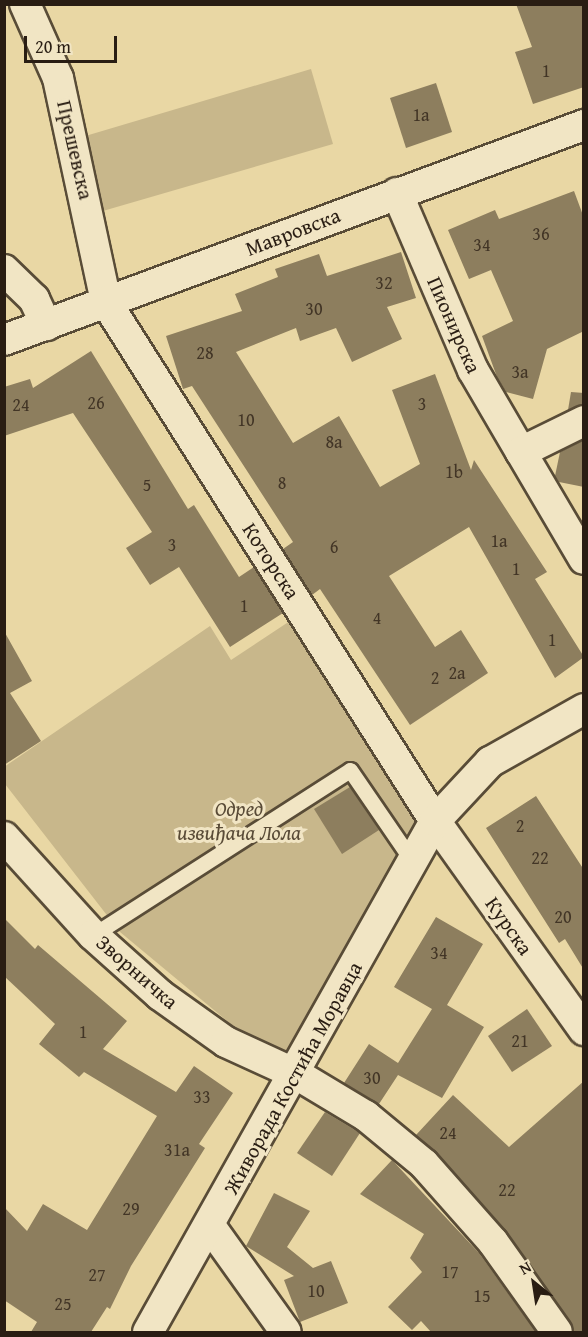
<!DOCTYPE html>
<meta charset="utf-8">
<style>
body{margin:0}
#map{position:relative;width:588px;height:1337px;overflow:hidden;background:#e9d7a4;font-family:"Gentium Book Plus",serif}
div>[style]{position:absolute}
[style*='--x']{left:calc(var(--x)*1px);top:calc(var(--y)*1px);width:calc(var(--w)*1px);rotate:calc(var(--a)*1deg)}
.green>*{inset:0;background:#c8b78b}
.building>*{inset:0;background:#8d7e5e}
.roads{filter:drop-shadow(2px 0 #594c37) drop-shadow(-2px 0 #594c37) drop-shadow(0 2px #594c37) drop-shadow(0 -2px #594c37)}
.service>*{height:15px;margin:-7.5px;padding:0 7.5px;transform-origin:7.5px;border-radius:7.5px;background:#f1e5c4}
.minor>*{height:30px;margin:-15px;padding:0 15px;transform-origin:15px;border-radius:15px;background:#f1e5c4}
span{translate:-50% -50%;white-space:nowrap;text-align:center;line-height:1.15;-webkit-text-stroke:6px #f1e5c4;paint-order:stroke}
.number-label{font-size:18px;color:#423526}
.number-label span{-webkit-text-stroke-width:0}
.street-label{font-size:21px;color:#291d13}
.park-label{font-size:21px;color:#594b37;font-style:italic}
.frame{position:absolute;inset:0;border:6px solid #291d13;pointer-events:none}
.north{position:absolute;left:504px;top:1253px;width:60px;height:60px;-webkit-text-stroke:4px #f1e5c4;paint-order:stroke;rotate:330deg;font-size:16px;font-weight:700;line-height:24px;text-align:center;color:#291d13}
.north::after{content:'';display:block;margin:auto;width:21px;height:27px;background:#291d13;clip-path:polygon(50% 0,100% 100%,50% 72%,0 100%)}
.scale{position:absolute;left:24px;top:36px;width:93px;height:27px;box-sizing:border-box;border:3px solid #291d13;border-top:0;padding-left:8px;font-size:18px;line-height:21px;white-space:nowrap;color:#291d13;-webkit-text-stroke:4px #f1e5c4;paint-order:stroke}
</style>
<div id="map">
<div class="green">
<i style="clip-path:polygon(311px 69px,333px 144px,96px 213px,82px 137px)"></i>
<i style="clip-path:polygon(299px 615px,430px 813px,290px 1055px,232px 1025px,120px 932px,5px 784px,4px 767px,210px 626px,231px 660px)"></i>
</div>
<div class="building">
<i style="clip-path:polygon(516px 4px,584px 4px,584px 87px,533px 104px,515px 52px,532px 47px)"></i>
<i style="clip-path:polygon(436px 83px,452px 132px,406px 148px,390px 98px)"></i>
<i style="clip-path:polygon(574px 191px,584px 218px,584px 331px,547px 349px,533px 399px,506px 392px,497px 377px,482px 336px,513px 321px,491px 270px,469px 279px,448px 230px,495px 210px,499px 219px)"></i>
<i style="clip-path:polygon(401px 252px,416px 298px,387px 307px,402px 339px,352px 362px,336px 328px,300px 341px,296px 328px,236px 352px,293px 443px,339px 416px,380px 487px,420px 464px,392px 390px,435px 374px,471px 470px,474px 460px,547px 572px,535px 579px,584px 657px,555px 678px,469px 527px,389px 576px,435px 647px,461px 630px,488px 673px,410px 725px,320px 589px,312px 595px,283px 549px,293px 542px,192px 386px,183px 389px,166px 336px,242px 311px,235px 294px,278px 277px,275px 269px,319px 254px,327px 276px)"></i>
<i style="clip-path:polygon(91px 351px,188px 509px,194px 505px,239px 577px,254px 567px,283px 613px,230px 647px,179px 567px,150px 585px,126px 548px,152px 532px,73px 413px,4px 436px,4px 387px,30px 379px,33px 388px)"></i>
<i style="clip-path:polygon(571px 392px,584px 393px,584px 404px,568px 410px)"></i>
<i style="clip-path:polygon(584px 440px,584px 487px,559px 482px,555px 476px,560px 452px)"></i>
<i style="clip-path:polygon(4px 631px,32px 681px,10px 693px,41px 741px,4px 765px)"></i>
<i style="clip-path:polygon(350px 787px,379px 830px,342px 854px,314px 809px)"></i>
<i style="clip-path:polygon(536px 796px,584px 870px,584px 970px,565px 939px,559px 943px,486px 828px)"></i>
<i style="clip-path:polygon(436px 917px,483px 944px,447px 1005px,484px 1027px,442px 1098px,398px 1075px,379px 1104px,344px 1083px,369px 1044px,398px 1063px,432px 1009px,394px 987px)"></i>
<i style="clip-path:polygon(4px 918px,35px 949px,38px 945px,127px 1021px,103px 1049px,176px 1092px,194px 1066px,233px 1093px,199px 1144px,205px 1148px,131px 1266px,110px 1309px,107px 1307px,91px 1332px,31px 1332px,37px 1322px,4px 1300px,4px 1207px,27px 1231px,43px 1204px,87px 1230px,157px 1116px,84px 1072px,79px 1077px,39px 1044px,55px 1024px,4px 976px)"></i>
<i style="clip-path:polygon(527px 1009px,552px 1046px,512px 1072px,488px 1036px)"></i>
<i style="clip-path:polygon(584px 1081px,584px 1332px,574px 1332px,506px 1231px,416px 1135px,453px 1095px,509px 1147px)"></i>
<i style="clip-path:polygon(325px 1112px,360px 1133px,332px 1176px,297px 1153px)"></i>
<i style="clip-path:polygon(392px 1160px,479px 1253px,536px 1332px,431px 1332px,421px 1321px,412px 1330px,388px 1307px,422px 1272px,410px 1258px,424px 1234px,360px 1194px)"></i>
<i style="clip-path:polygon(274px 1193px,310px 1211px,287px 1247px,313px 1268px,331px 1261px,348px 1303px,300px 1322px,284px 1280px,294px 1276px,246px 1246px)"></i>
</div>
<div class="roads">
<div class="service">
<i style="--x:93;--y:935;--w:305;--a:-32.7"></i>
<i style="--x:350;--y:770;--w:112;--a:55.6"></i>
</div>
<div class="minor">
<i style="--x:25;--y:4;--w:81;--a:66"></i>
<i style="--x:58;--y:78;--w:229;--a:77.9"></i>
<i style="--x:106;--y:302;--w:614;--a:57.63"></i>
<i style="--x:435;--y:821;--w:257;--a:54.5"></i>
<i style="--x:397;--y:193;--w:193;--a:66.8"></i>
<i style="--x:473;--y:370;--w:95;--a:59.7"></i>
<i style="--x:521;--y:452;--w:70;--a:-26.2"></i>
<i style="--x:4;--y:270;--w:42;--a:44"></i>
<i style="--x:34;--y:299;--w:29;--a:65"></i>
<i style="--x:4;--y:340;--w:619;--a:-20.34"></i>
<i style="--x:521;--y:452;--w:124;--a:59.5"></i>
<i style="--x:4;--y:837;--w:132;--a:47.8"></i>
<i style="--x:93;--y:935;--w:90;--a:41.8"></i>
<i style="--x:160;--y:995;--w:81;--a:35.5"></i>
<i style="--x:226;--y:1042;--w:77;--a:24.6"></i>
<i style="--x:296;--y:1074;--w:82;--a:31"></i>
<i style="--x:366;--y:1116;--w:75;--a:39.6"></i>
<i style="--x:424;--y:1164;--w:104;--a:48.5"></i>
<i style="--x:493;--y:1242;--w:110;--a:54.6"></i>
<i style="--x:210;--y:1226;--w:130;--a:54.4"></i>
<i style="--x:148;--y:1332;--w:586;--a:-60.68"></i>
<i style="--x:435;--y:821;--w:81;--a:-47"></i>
<i style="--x:490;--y:762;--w:108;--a:-29.4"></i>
</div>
</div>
<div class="number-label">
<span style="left:546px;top:71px">1</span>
<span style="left:421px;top:115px">1a</span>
<span style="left:541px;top:234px">36</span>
<span style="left:482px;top:245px">34</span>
<span style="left:384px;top:283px">32</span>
<span style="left:314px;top:309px">30</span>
<span style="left:205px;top:353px">28</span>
<span style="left:520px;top:372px">3a</span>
<span style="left:96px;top:403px">26</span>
<span style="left:422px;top:404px">3</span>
<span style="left:21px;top:405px">24</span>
<span style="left:246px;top:420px">10</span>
<span style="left:334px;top:442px">8a</span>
<span style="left:454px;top:472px">1b</span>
<span style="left:282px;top:483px">8</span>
<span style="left:147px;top:485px">5</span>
<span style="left:499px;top:541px">1a</span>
<span style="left:172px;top:545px">3</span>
<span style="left:334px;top:547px">6</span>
<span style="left:516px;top:569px">1</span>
<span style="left:244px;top:606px">1</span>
<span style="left:377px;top:618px">4</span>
<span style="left:552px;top:640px">1</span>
<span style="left:457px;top:673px">2a</span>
<span style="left:435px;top:678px">2</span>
<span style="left:520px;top:826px">2</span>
<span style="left:540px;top:858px">22</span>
<span style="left:563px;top:917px">20</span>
<span style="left:439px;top:953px">34</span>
<span style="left:83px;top:1032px">1</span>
<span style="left:520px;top:1041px">21</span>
<span style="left:372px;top:1078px">30</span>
<span style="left:202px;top:1097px">33</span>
<span style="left:448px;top:1133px">24</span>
<span style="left:177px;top:1150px">31a</span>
<span style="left:507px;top:1190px">22</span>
<span style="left:131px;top:1209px">29</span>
<span style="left:450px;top:1272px">17</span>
<span style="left:97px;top:1275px">27</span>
<span style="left:316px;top:1291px">10</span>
<span style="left:482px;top:1296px">15</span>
<span style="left:63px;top:1304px">25</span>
</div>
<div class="street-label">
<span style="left:75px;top:150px;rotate:77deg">Прешевска</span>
<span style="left:293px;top:232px;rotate:-21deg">Мавровска</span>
<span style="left:454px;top:325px;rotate:66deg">Пионирска</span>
<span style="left:271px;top:561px;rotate:57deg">Которска</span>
<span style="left:509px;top:926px;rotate:55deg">Курска</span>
<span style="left:137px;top:972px;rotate:41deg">Зворничка</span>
<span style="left:293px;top:1078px;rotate:-61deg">Живорада Костића Моравца</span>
</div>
<div class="park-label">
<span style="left:239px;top:821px">Одред<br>извиђача Лола</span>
</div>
<div class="frame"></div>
<div class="north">N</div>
<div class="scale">20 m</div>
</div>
